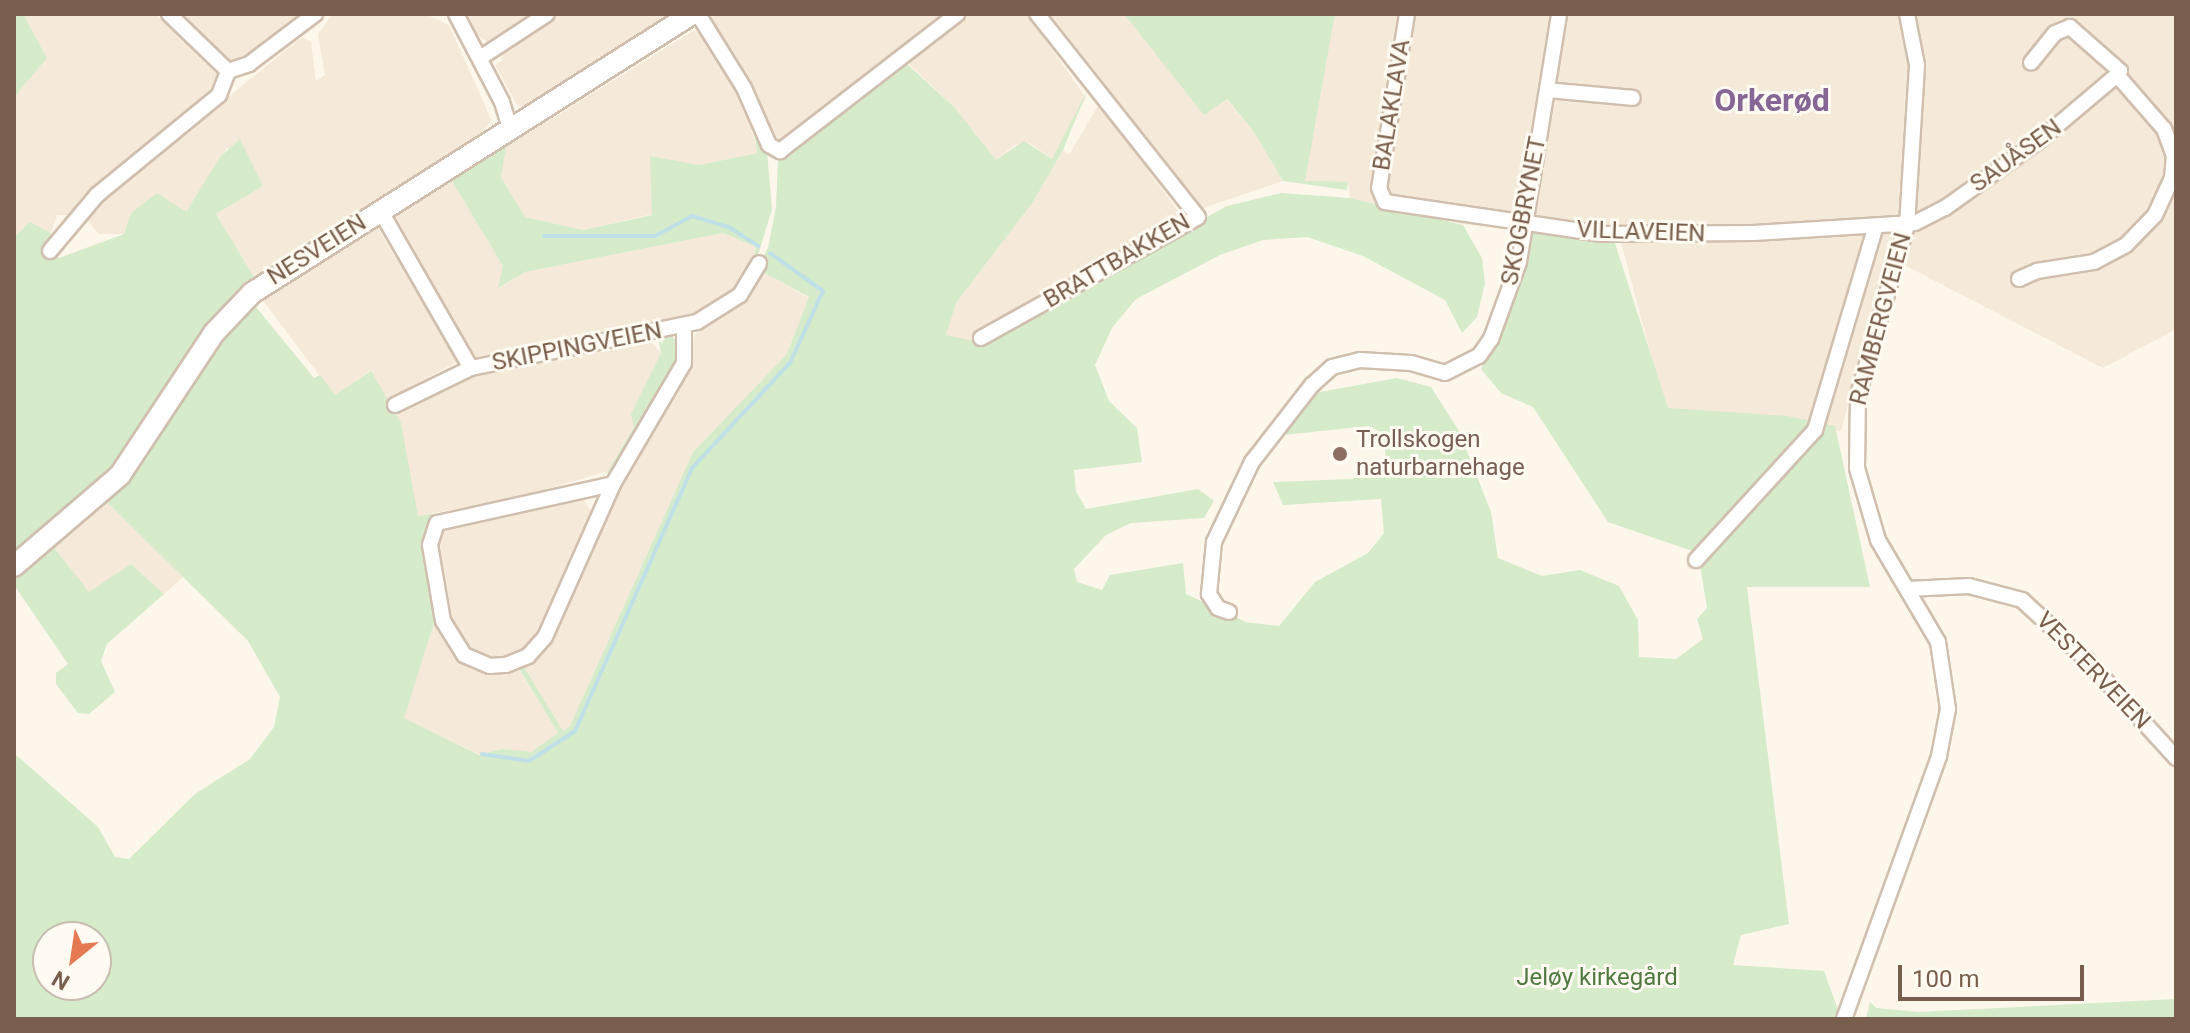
<!DOCTYPE html>
<meta charset="utf-8">
<style>
body{margin:0}
#map{position:relative;width:2190px;height:1033px;overflow:hidden;background:#fdf7eb;font-family:Roboto,sans-serif}
div>[style]{position:absolute}
[style*='--x']{left:calc(var(--x)*1px);top:calc(var(--y)*1px);width:calc(var(--w)*1px);rotate:calc(var(--a)*1deg)}
.residential>*{inset:0;background:#f5e9d9}
.green>*{inset:0;background:#d5ebc9}
.stream>*{height:4px;margin:-2px;padding:0 2px;transform-origin:2px;border-radius:2px;background:#bfe0e7}
.roads{filter:drop-shadow(2px 0 #d0bfaf) drop-shadow(-2px 0 #d0bfaf) drop-shadow(0 2px #d0bfaf) drop-shadow(0 -2px #d0bfaf)}
.street>*{height:14px;margin:-7px;padding:0 7px;transform-origin:7px;border-radius:7px;background:#fff}
.secondary>*{height:20px;margin:-10px;padding:0 10px;transform-origin:10px;border-radius:10px;background:#fff}
.dots>*{width:22px;height:22px;translate:-50% -50%;box-sizing:border-box;border:4px solid #fffaf2;border-radius:50%}
span{translate:-50% -50%;white-space:nowrap;text-align:center;line-height:1.15;-webkit-text-stroke:6px #fffaf2;paint-order:stroke}
.street-label{font-size:24px;color:#795e4d}
.education-label{font-size:24px;color:#785e54}
.left{translate:0 -50%;text-align:left}
.park-label{font-size:24px;color:#507941}
.district-label{font-size:32px;color:#866694;font-weight:700}
.frame{position:absolute;inset:0;border:16px solid #795e4d;pointer-events:none}
.north{position:absolute;left:32px;top:921px;width:80px;height:80px;box-sizing:border-box;background:#fffaf2;border:2px solid #c9bcb0;border-radius:50%;rotate:210deg;font-size:22px;font-weight:700;line-height:32px;text-align:center;color:#795e4d}
.north::after{content:'';display:block;margin:auto;width:28px;height:36px;background:#e57952;clip-path:polygon(50% 0,100% 100%,50% 72%,0 100%)}
.scale{position:absolute;left:1898px;top:965px;width:186px;height:36px;box-sizing:border-box;border:4px solid #795e4d;border-top:0;padding-left:10px;font-size:24px;line-height:28px;white-space:nowrap;color:#795e4d;-webkit-text-stroke:6px #fffaf2;paint-order:stroke}
</style>
<div id="map">
<div class="residential">
<i style="clip-path:polygon(23px 14px,155px 14px,216px 74px,217px 83px,68px 215px,57px 215px,51px 233px,30px 222px,14px 237px,14px 97px,47px 58px)"></i>
<i style="clip-path:polygon(177px 14px,306px 14px,256px 53px,233px 62px)"></i>
<i style="clip-path:polygon(333px 14px,425px 14px,449px 25px,492px 121px,475px 138px,254px 277px,216px 214px,263px 186px,228px 147px,186px 212px,174px 208px,131px 213px,124px 234px,99px 234px,83px 215px,302px 37px,311px 42px,316px 81px,325px 75px,318px 34px)"></i>
<i style="clip-path:polygon(468px 14px,535px 14px,488px 42px,477px 35px)"></i>
<i style="clip-path:polygon(561px 14px,675px 14px,580px 77px,523px 107px,517px 105px,495px 65px,503px 60px,500px 54px)"></i>
<i style="clip-path:polygon(714px 14px,945px 14px,783px 144px,775px 141px,746px 72px,711px 21px)"></i>
<i style="clip-path:polygon(969px 14px,1027px 14px,1086px 98px,1052px 159px,1030px 143px,1015px 145px,996px 160px,955px 108px,907px 62px)"></i>
<i style="clip-path:polygon(1050px 14px,1124px 14px,1204px 114px,1226px 99px,1254px 132px,1283px 181px,1203px 208px)"></i>
<i style="clip-path:polygon(1335px 14px,2176px 14px,2176px 329px,2103px 368px,1887px 256px,1841px 431px,1670px 427px,1621px 242px,1463px 224px,1350px 198px,1348px 183px,1304px 182px)"></i>
<i style="clip-path:polygon(693px 31px,700px 32px,741px 99px,759px 153px,699px 165px,670px 161px,653px 214px,583px 230px,525px 217px,501px 177px,506px 147px)"></i>
<i style="clip-path:polygon(1099px 104px,1184px 219px,969px 342px,945px 335px,956px 303px,1033px 202px,1063px 150px,1069px 155px)"></i>
<i style="clip-path:polygon(452px 181px,503px 266px,499px 288px,525px 272px,723px 233px,756px 247px,752px 266px,730px 296px,703px 313px,476px 359px,392px 218px)"></i>
<i style="clip-path:polygon(377px 227px,458px 361px,387px 400px,370px 371px,335px 396px,261px 298px)"></i>
<i style="clip-path:polygon(763px 272px,809px 298px,787px 354px,693px 452px,570px 726px,563px 731px,523px 665px,551px 637px,634px 457px,689px 370px,694px 335px,730px 311px)"></i>
<i style="clip-path:polygon(649px 339px,661px 353px,635px 412px,634px 427px,608px 471px,524px 496px,418px 516px,395px 412px,474px 374px)"></i>
<i style="clip-path:polygon(581px 496px,593px 513px,534px 641px,506px 659px,486px 660px,464px 647px,450px 621px,437px 545px,440px 532px)"></i>
<i style="clip-path:polygon(104px 498px,151px 539px,183px 577px,164px 594px,131px 564px,89px 593px,51px 544px)"></i>
<i style="clip-path:polygon(434px 623px,468px 664px,487px 670px,518px 668px,558px 733px,531px 753px,502px 749px,480px 755px,403px 718px)"></i>
</div>
<div class="green">
<i style="clip-path:polygon(14px 14px,23px 14px,47px 58px,14px 97px)"></i>
<i style="clip-path:polygon(1124px 14px,1335px 14px,1305px 181px,1348px 182px,1347px 190px,1283px 181px,1254px 132px,1227px 99px,1204px 115px)"></i>
<i style="clip-path:polygon(evenodd,905px 62px,955px 108px,996px 160px,1024px 141px,1052px 159px,1088px 89px,1063px 150px,1033px 202px,956px 303px,946px 335px,978px 342px,1227px 206px,1281px 193px,1350px 198px,1463px 225px,1482px 258px,1485px 283px,1477px 317px,1462px 333px,1445px 300px,1363px 256px,1307px 237px,1263px 240px,1220px 255px,1136px 299px,1112px 328px,1095px 365px,1109px 401px,1137px 428px,1142px 462px,1074px 470px,1076px 491px,1086px 509px,1198px 489px,1214px 501px,1204px 518px,1131px 523px,1106px 535px,1074px 569px,1077px 582px,1102px 590px,1110px 575px,1183px 563px,1186px 594px,1246px 622px,1279px 626px,1315px 582px,1368px 553px,1384px 533px,1381px 499px,1283px 505px,1273px 482px,1352px 479px,1386px 466px,1384px 433px,1368px 426px,1284px 435px,1293px 414px,1303px 395px,1397px 378px,1431px 387px,1459px 431px,1491px 512px,1498px 558px,1542px 576px,1580px 570px,1619px 586px,1638px 620px,1639px 657px,1676px 659px,1703px 639px,1697px 619px,1707px 608px,1698px 553px,1608px 522px,1533px 407px,1501px 393px,1481px 369px,1533px 229px,1612px 234px,1668px 408px,1787px 416px,1835px 426px,1870px 587px,1747px 587px,1789px 924px,1741px 935px,1733px 965px,1824px 971px,1838px 1010px,1836px 1019px,14px 1019px,14px 753px,98px 827px,115px 857px,129px 859px,195px 794px,250px 759px,274px 727px,280px 697px,248px 641px,104px 499px,51px 544px,89px 592px,131px 564px,164px 594px,107px 644px,101px 661px,115px 692px,89px 714px,78px 713px,56px 684px,56px 673px,68px 664px,14px 585px,14px 237px,30px 222px,51px 233px,45px 250px,59px 258px,124px 234px,131px 213px,157px 193px,186px 212px,220px 157px,240px 139px,263px 186px,216px 214px,254px 277px,252px 302px,314px 378px,320px 375px,335px 395px,371px 371px,401px 423px,418px 516px,452px 511px,436px 518px,426px 535px,446px 642px,434px 623px,404px 718px,479px 755px,502px 749px,531px 752px,558px 733px,518px 667px,523px 665px,563px 731px,570px 726px,693px 452px,787px 354px,809px 297px,763px 272px,737px 304px,768px 248px,776px 207px,778px 160px,905px 62px,48px 937px,96px 937px,96px 985px,48px 985px,48px 937px)"></i>
<i style="clip-path:polygon(751px 119px,767px 152px,772px 209px,756px 262px,748px 278px,730px 296px,752px 266px,756px 247px,723px 233px,525px 272px,498px 288px,503px 266px,452px 181px,506px 147px,501px 177px,525px 217px,583px 230px,652px 215px,650px 156px,699px 165px,758px 153px)"></i>
<i style="clip-path:polygon(671px 335px,679px 344px,679px 358px,613px 469px,592px 482px,608px 471px,634px 427px,631px 414px,661px 353px,658px 336px)"></i>
<i style="clip-path:polygon(2176px 999px,2176px 1018px,2170px 1019px,1866px 1019px,1870px 1002px,1876px 1008px,1918px 1012px)"></i>
</div>
<div class="stream">
<i style="--x:544;--y:236;--w:111;--a:0"></i>
<i style="--x:655;--y:236;--w:42;--a:-28.4"></i>
<i style="--x:692;--y:216;--w:39;--a:17"></i>
<i style="--x:729;--y:227;--w:35;--a:33"></i>
<i style="--x:482;--y:754;--w:48;--a:8.5"></i>
<i style="--x:529;--y:761;--w:55;--a:-33.1"></i>
<i style="--x:575;--y:731;--w:288;--a:-66"></i>
<i style="--x:692;--y:468;--w:144;--a:-47"></i>
<i style="--x:790;--y:363;--w:79;--a:-65.4"></i>
<i style="--x:823;--y:291;--w:65;--a:-144.4"></i>
</div>
<div class="roads">
<div class="street">
<i style="--x:169;--y:14;--w:82;--a:44"></i>
<i style="--x:456;--y:14;--w:99;--a:62.4"></i>
<i style="--x:502;--y:102;--w:28;--a:73"></i>
<i style="--x:698;--y:14;--w:87;--a:58.1"></i>
<i style="--x:744;--y:88;--w:62;--a:66.3"></i>
<i style="--x:769;--y:145;--w:13;--a:29"></i>
<i style="--x:780;--y:151;--w:224;--a:-37.7"></i>
<i style="--x:1407;--y:14;--w:176;--a:99.1"></i>
<i style="--x:1379;--y:188;--w:15;--a:67"></i>
<i style="--x:1385;--y:202;--w:219;--a:8.4"></i>
<i style="--x:1602;--y:234;--w:152;--a:-0.4"></i>
<i style="--x:1754;--y:233;--w:161;--a:-3.6"></i>
<i style="--x:1915;--y:223;--w:34;--a:-27"></i>
<i style="--x:1945;--y:208;--w:117;--a:-35.6"></i>
<i style="--x:2040;--y:140;--w:101;--a:-40.2"></i>
<i style="--x:480;--y:58;--w:80;--a:-33.3"></i>
<i style="--x:228;--y:71;--w:22;--a:-18"></i>
<i style="--x:249;--y:64;--w:83;--a:-37.1"></i>
<i style="--x:1547;--y:90;--w:86;--a:5.3"></i>
<i style="--x:380;--y:210;--w:182;--a:60.1"></i>
<i style="--x:50;--y:251;--w:73;--a:-50"></i>
<i style="--x:97;--y:195;--w:158;--a:-39.3"></i>
<i style="--x:219;--y:95;--w:26;--a:-69"></i>
<i style="--x:2019;--y:279;--w:20;--a:-24"></i>
<i style="--x:2037;--y:271;--w:58;--a:-9"></i>
<i style="--x:2094;--y:262;--w:36;--a:-28"></i>
<i style="--x:2126;--y:245;--w:42;--a:-46"></i>
<i style="--x:2155;--y:215;--w:41;--a:-65.3"></i>
<i style="--x:2172;--y:178;--w:22;--a:-85"></i>
<i style="--x:2174;--y:156;--w:29;--a:-110"></i>
<i style="--x:2164;--y:129;--w:72;--a:-131"></i>
<i style="--x:2117;--y:75;--w:5;--a:-53"></i>
<i style="--x:2120;--y:71;--w:67;--a:-138.7"></i>
<i style="--x:2070;--y:27;--w:16;--a:158"></i>
<i style="--x:2055;--y:33;--w:38;--a:129"></i>
<i style="--x:981;--y:338;--w:248;--a:-29.1"></i>
<i style="--x:1198;--y:217;--w:259;--a:-128.4"></i>
<i style="--x:395;--y:405;--w:85;--a:-26"></i>
<i style="--x:471;--y:368;--w:231;--a:-11.5"></i>
<i style="--x:697;--y:322;--w:51;--a:-32.1"></i>
<i style="--x:740;--y:295;--w:37;--a:-59"></i>
<i style="--x:613;--y:484;--w:180;--a:167.5"></i>
<i style="--x:437;--y:523;--w:23;--a:108"></i>
<i style="--x:430;--y:545;--w:77;--a:80.3"></i>
<i style="--x:443;--y:621;--w:40;--a:58"></i>
<i style="--x:464;--y:655;--w:28;--a:23"></i>
<i style="--x:490;--y:666;--w:16;--a:-4"></i>
<i style="--x:506;--y:665;--w:24;--a:-22"></i>
<i style="--x:528;--y:656;--w:25;--a:-48"></i>
<i style="--x:545;--y:637;--w:167;--a:-66"></i>
<i style="--x:613;--y:484;--w:140;--a:-59.6"></i>
<i style="--x:684;--y:363;--w:37;--a:-90"></i>
<i style="--x:1696;--y:560;--w:176;--a:-47.5"></i>
<i style="--x:1815;--y:430;--w:213;--a:-73.4"></i>
<i style="--x:1907;--y:589;--w:62;--a:-2.8"></i>
<i style="--x:1969;--y:586;--w:55;--a:14.8"></i>
<i style="--x:2022;--y:600;--w:87;--a:42.7"></i>
<i style="--x:2086;--y:659;--w:134;--a:47.7"></i>
<i style="--x:1229;--y:612;--w:12;--a:-160"></i>
<i style="--x:1218;--y:608;--w:17;--a:-123"></i>
<i style="--x:1209;--y:594;--w:52;--a:-84.5"></i>
<i style="--x:1214;--y:542;--w:89;--a:-64.6"></i>
<i style="--x:1252;--y:462;--w:98;--a:-52.1"></i>
<i style="--x:1312;--y:385;--w:27;--a:-42"></i>
<i style="--x:1332;--y:367;--w:29;--a:-14"></i>
<i style="--x:1360;--y:360;--w:51;--a:3.4"></i>
<i style="--x:1411;--y:363;--w:35;--a:16"></i>
<i style="--x:1445;--y:373;--w:38;--a:-27"></i>
<i style="--x:1479;--y:356;--w:21;--a:-55"></i>
<i style="--x:1491;--y:339;--w:82;--a:-70"></i>
<i style="--x:1519;--y:262;--w:251;--a:-80.8"></i>
<i style="--x:1844;--y:1019;--w:280;--a:-70.1"></i>
<i style="--x:1939;--y:756;--w:48;--a:-79.2"></i>
<i style="--x:1948;--y:709;--w:68;--a:-98.5"></i>
<i style="--x:1938;--y:642;--w:118;--a:-120.5"></i>
<i style="--x:1878;--y:540;--w:75;--a:-106.3"></i>
<i style="--x:1857;--y:468;--w:73;--a:-89.2"></i>
<i style="--x:1858;--y:395;--w:177;--a:-73.9"></i>
<i style="--x:1907;--y:225;--w:160;--a:-86.4"></i>
<i style="--x:1917;--y:65;--w:52;--a:-101.1"></i>
</div>
<div class="secondary">
<i style="--x:14;--y:566;--w:140;--a:-40.6"></i>
<i style="--x:120;--y:475;--w:170;--a:-56.5"></i>
<i style="--x:214;--y:333;--w:55;--a:-46.5"></i>
<i style="--x:252;--y:293;--w:521;--a:-32.38"></i>
</div>
</div>
<div class="dots">
<i style="left:1340px;top:454px;background:#8d6e63"></i>
</div>
<div class="street-label">
<span style="left:1392px;top:105px;rotate:-81deg">BALAKLAVA</span>
<span style="left:2016px;top:156px;rotate:-36deg">SAUÅSEN</span>
<span style="left:1524px;top:211px;rotate:-79deg">SKOGBRYNET</span>
<span style="left:1641px;top:232px;rotate:2deg">VILLAVEIEN</span>
<span style="left:317px;top:250px;rotate:-32deg">NESVEIEN</span>
<span style="left:1117px;top:261px;rotate:-30deg">BRATTBAKKEN</span>
<span style="left:1881px;top:319px;rotate:-75deg">RAMBERGVEIEN</span>
<span style="left:577px;top:347px;rotate:-11deg">SKIPPINGVEIEN</span>
<span style="left:2093px;top:671px;rotate:46deg">VESTERVEIEN</span>
</div>
<div class="education-label">
<span class="left" style="left:1356px;top:454px">Trollskogen<br>naturbarnehage</span>
</div>
<div class="park-label">
<span style="left:1597px;top:978px">Jeløy kirkegård</span>
</div>
<div class="district-label">
<span style="left:1772px;top:100px">Orkerød</span>
</div>
<div class="frame"></div>
<div class="north">N</div>
<div class="scale">100 m</div>
</div>
